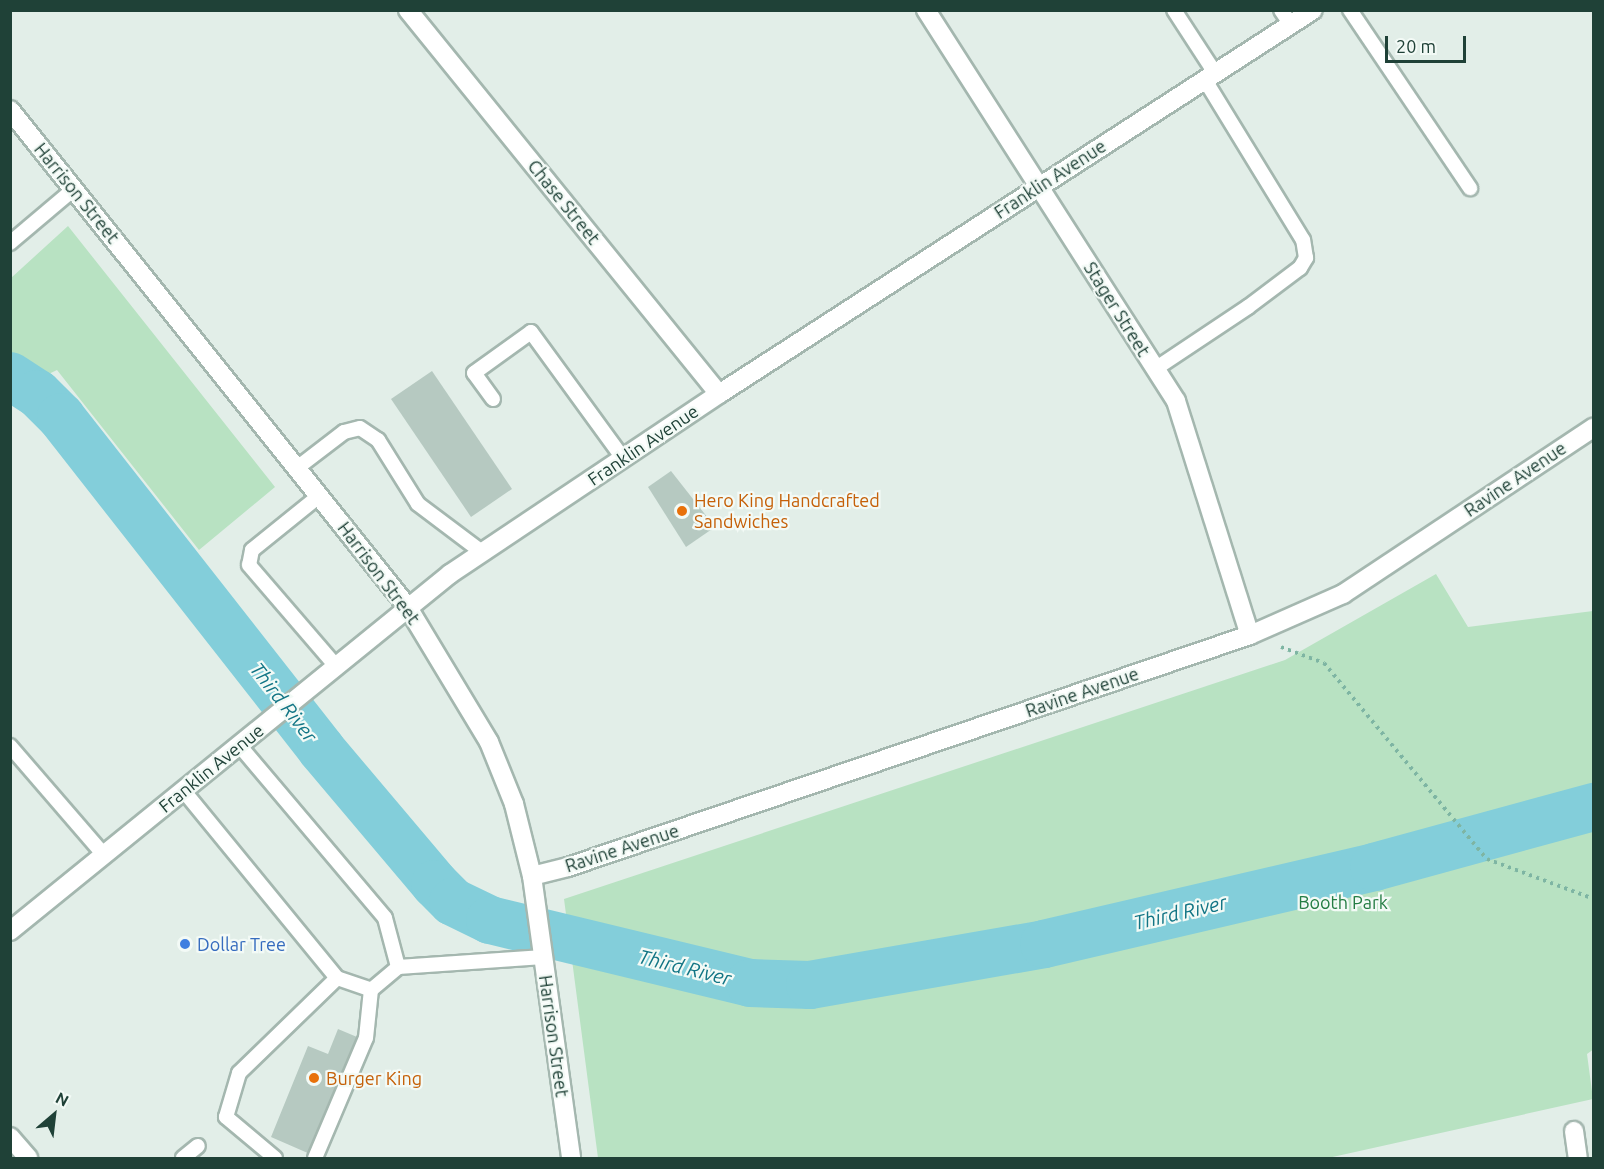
<!DOCTYPE html>
<style>
body{margin:0}
#map{position:relative;width:1604px;height:1169px;overflow:hidden;background:#e2eee8;font-family:Ubuntu,sans-serif}
div>[style]{position:absolute}
[style*='--x']{left:calc(var(--x)*1px);top:calc(var(--y)*1px);width:calc(var(--w)*1px);rotate:calc(var(--a)*1deg)}
.green>*{inset:0;background:#b8e2c2}
.river>*{height:48px;margin:-24px;padding:0 24px;transform-origin:24px;border-radius:24px;background:#83ceda}
.building>*{inset:0;background:#b6c9c1}
.path>*{height:4px;margin-top:-2px;transform-origin:0;background:repeating-linear-gradient(90deg,#7eb5a3 0 3px,transparent 0 7.5px)}
.roads{filter:drop-shadow(2px 0 #a4b7af) drop-shadow(-2px 0 #a4b7af) drop-shadow(0 2px #a4b7af) drop-shadow(0 -2px #a4b7af)}
.service>*{height:14px;margin:-7px;padding:0 7px;transform-origin:7px;border-radius:7px;background:#fff}
.minor>*{height:18px;margin:-9px;padding:0 9px;transform-origin:9px;border-radius:9px;background:#fff}
.secondary>*{height:18px;margin:-9px;padding:0 9px;transform-origin:9px;border-radius:9px;background:#fff}
.dots>*{width:16px;height:16px;translate:-50% -50%;box-sizing:border-box;border:3px solid #f3faf6;border-radius:50%}
span{translate:-50% -50%;white-space:nowrap;text-align:center;line-height:1.15;-webkit-text-stroke:4.5px #f3faf6;paint-order:stroke}
.street-label{font-size:18px;color:#1f4137}
.food-label{font-size:18px;color:#c56008}
.left{translate:0 -50%;text-align:left}
.park-label{font-size:18px;color:#247d44}
.shop-label{font-size:18px;color:#366cbe}
.water-label{font-size:20px;color:#127585;font-style:italic}
.frame{position:absolute;inset:0;border:12px solid #1f4137;pointer-events:none}
.north{position:absolute;left:24px;top:1085px;width:60px;height:60px;-webkit-text-stroke:4px #f3faf6;paint-order:stroke;rotate:28deg;font-size:16px;font-weight:700;line-height:24px;text-align:center;color:#1f4137}
.north::after{content:'';display:block;margin:auto;width:21px;height:27px;background:#1f4137;clip-path:polygon(50% 0,100% 100%,50% 72%,0 100%)}
.scale{position:absolute;left:1385px;top:36px;width:81px;height:27px;box-sizing:border-box;border:3px solid #1f4137;border-top:0;padding-left:8px;font-size:18px;line-height:21px;white-space:nowrap;color:#1f4137;-webkit-text-stroke:4px #f3faf6;paint-order:stroke}
</style>
<div id="map">
<div class="green">
<i style="clip-path:polygon(68px 226px,275px 487px,199px 550px,57px 370px,11px 392px,11px 278px)"></i>
<i style="clip-path:polygon(1436px 574px,1468px 627px,1593px 611px,1594px 1049px,1587px 1054px,1593px 1099px,1328px 1158px,598px 1158px,564px 899px,1285px 660px)"></i>
</div>
<div class="river">
<i style="--x:10;--y:376;--w:33;--a:33"></i>
<i style="--x:38;--y:394;--w:33;--a:45"></i>
<i style="--x:61;--y:417;--w:422;--a:51.9"></i>
<i style="--x:321;--y:749;--w:177;--a:49.8"></i>
<i style="--x:435;--y:884;--w:25;--a:45"></i>
<i style="--x:453;--y:902;--w:41;--a:25.9"></i>
<i style="--x:490;--y:920;--w:268;--a:13.6"></i>
<i style="--x:750;--y:983;--w:60;--a:1.9"></i>
<i style="--x:810;--y:985;--w:238;--a:-9.9"></i>
<i style="--x:1044;--y:944;--w:339;--a:-13.1"></i>
<i style="--x:1374;--y:867;--w:228;--a:-15.3"></i>
</div>
<div class="building">
<i style="clip-path:polygon(432px 371px,512px 489px,471px 517px,391px 399px)"></i>
<i style="clip-path:polygon(671px 471px,715px 527px,686px 547px,648px 487px)"></i>
<i style="clip-path:polygon(338px 1029px,357px 1037px,310px 1154px,271px 1137px,308px 1046px,328px 1054px)"></i>
</div>
<div class="path">
<i style="--x:1281;--y:647;--w:46;--a:20.4"></i>
<i style="--x:1324;--y:663;--w:255;--a:50.3"></i>
<i style="--x:1487;--y:859;--w:114;--a:20.5"></i>
</div>
<div class="roads">
<div class="service">
<i style="--x:1174;--y:10;--w:75;--a:56.9"></i>
<i style="--x:1281;--y:10;--w:18;--a:56"></i>
<i style="--x:1350;--y:10;--w:215;--a:56"></i>
<i style="--x:10;--y:243;--w:84;--a:-40.2"></i>
<i style="--x:1155;--y:369;--w:112;--a:-33.7"></i>
<i style="--x:1248;--y:307;--w:65;--a:-36.9"></i>
<i style="--x:1300;--y:268;--w:12;--a:-59"></i>
<i style="--x:1306;--y:258;--w:18;--a:-99"></i>
<i style="--x:1303;--y:240;--w:188;--a:-121.5"></i>
<i style="--x:493;--y:399;--w:32;--a:-126"></i>
<i style="--x:474;--y:373;--w:70;--a:-35.7"></i>
<i style="--x:531;--y:332;--w:156;--a:53.9"></i>
<i style="--x:297;--y:468;--w:59;--a:-37.5"></i>
<i style="--x:344;--y:432;--w:16;--a:-14"></i>
<i style="--x:360;--y:428;--w:22;--a:34"></i>
<i style="--x:378;--y:440;--w:75;--a:58"></i>
<i style="--x:418;--y:504;--w:80;--a:36.9"></i>
<i style="--x:319;--y:496;--w:86;--a:141.1"></i>
<i style="--x:252;--y:550;--w:15;--a:101"></i>
<i style="--x:249;--y:565;--w:132;--a:49.3"></i>
<i style="--x:239;--y:745;--w:226;--a:49.8"></i>
<i style="--x:385;--y:918;--w:51;--a:75.1"></i>
<i style="--x:10;--y:746;--w:144;--a:49.2"></i>
<i style="--x:183;--y:790;--w:243;--a:50.7"></i>
<i style="--x:337;--y:978;--w:36;--a:19"></i>
<i style="--x:371;--y:990;--w:35;--a:-40"></i>
<i style="--x:398;--y:967;--w:146;--a:-3.9"></i>
<i style="--x:183;--y:1158;--w:19;--a:-39"></i>
<i style="--x:275;--y:1158;--w:64;--a:-140.1"></i>
<i style="--x:226;--y:1117;--w:46;--a:-73.5"></i>
<i style="--x:239;--y:1073;--w:136;--a:-44.1"></i>
<i style="--x:315;--y:1158;--w:130;--a:-67"></i>
<i style="--x:366;--y:1038;--w:48;--a:-84.1"></i>
</div>
<div class="minor">
<i style="--x:408;--y:10;--w:494;--a:51"></i>
<i style="--x:926;--y:10;--w:464;--a:57.4"></i>
<i style="--x:1176;--y:401;--w:245;--a:72.5"></i>
<i style="--x:10;--y:110;--w:635;--a:51.33"></i>
<i style="--x:407;--y:606;--w:159;--a:58.9"></i>
<i style="--x:489;--y:742;--w:67;--a:68"></i>
<i style="--x:514;--y:804;--w:74;--a:76"></i>
<i style="--x:532;--y:876;--w:285;--a:82.1"></i>
<i style="--x:532;--y:876;--w:37;--a:-14"></i>
<i style="--x:568;--y:867;--w:720;--a:-18.79"></i>
<i style="--x:1250;--y:635;--w:102;--a:-23.8"></i>
<i style="--x:1343;--y:594;--w:301;--a:-33.6"></i>
<i style="--x:1574;--y:1131;--w:27;--a:82"></i>
<i style="--x:10;--y:1137;--w:28;--a:49"></i>
</div>
<div class="secondary">
<i style="--x:10;--y:931;--w:567;--a:-39.05"></i>
<i style="--x:450;--y:574;--w:324;--a:-33.8"></i>
<i style="--x:719;--y:394;--w:707;--a:-32.88"></i>
</div>
</div>
<div class="dots">
<i style="left:682px;top:511px;background:#e8710a"></i>
<i style="left:185px;top:944px;background:#3f7fe0"></i>
<i style="left:314px;top:1078px;background:#e8710a"></i>
</div>
<div class="street-label">
<span style="left:1050px;top:179px;rotate:-33deg">Franklin Avenue</span>
<span style="left:77px;top:193px;rotate:51deg">Harrison Street</span>
<span style="left:564px;top:202px;rotate:51deg">Chase Street</span>
<span style="left:1117px;top:309px;rotate:58deg">Stager Street</span>
<span style="left:643px;top:445px;rotate:-34deg">Franklin Avenue</span>
<span style="left:1515px;top:479px;rotate:-34deg">Ravine Avenue</span>
<span style="left:379px;top:573px;rotate:53deg">Harrison Street</span>
<span style="left:1082px;top:692px;rotate:-19deg">Ravine Avenue</span>
<span style="left:211px;top:768px;rotate:-39deg">Franklin Avenue</span>
<span style="left:622px;top:848px;rotate:-18deg">Ravine Avenue</span>
<span style="left:554px;top:1036px;rotate:82deg">Harrison Street</span>
</div>
<div class="food-label">
<span class="left" style="left:694px;top:511px">Hero King Handcrafted<br>Sandwiches</span>
<span class="left" style="left:326px;top:1078px">Burger King</span>
</div>
<div class="park-label">
<span style="left:1343px;top:902px">Booth Park</span>
</div>
<div class="shop-label">
<span class="left" style="left:197px;top:944px">Dollar Tree</span>
</div>
<div class="water-label">
<span style="left:284px;top:702px;rotate:52deg">Third River</span>
<span style="left:1180px;top:912px;rotate:-13deg">Third River</span>
<span style="left:685px;top:967px;rotate:14deg">Third River</span>
</div>
<div class="frame"></div>
<div class="north">N</div>
<div class="scale">20 m</div>
</div>
